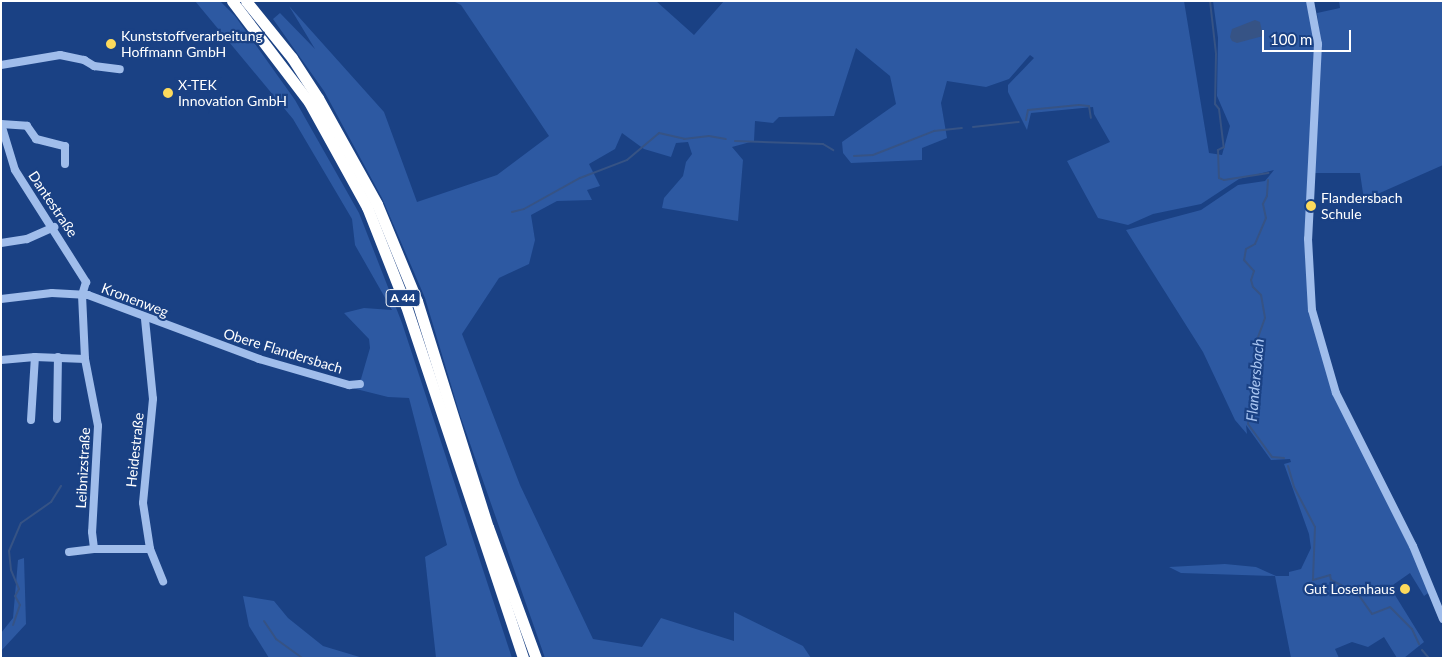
<!DOCTYPE html>
<meta charset="utf-8">
<style>
body{margin:0}
#map{position:relative;width:1444px;height:659px;overflow:hidden;background:#1a4184;font-family:Lato,sans-serif}
div>[style]{position:absolute}
[style*='--x']{left:calc(var(--x)*1px);top:calc(var(--y)*1px);width:calc(var(--w)*1px);rotate:calc(var(--a)*1deg)}
.green>*{inset:0;background:#2d59a2}
.water>*{inset:0;background:#365385}
.stream>*{height:2px;margin:-1px;padding:0 1px;transform-origin:1px;border-radius:1px;background:#365385}
.minor>*{height:8px;margin:-4px;padding:0 4px;transform-origin:4px;border-radius:4px;background:#a0bdeb}
.highway>*{height:11px;margin:-5.5px;padding:0 5.5px;transform-origin:5.5px;border-radius:5.5px;background:#fff}
.dots>*{width:14px;height:14px;translate:-50% -50%;box-sizing:border-box;border:2px solid #1a4184;border-radius:50%}
span{translate:-50% -50%;white-space:nowrap;text-align:center;line-height:1.15;-webkit-text-stroke:4.5px #1a4184;paint-order:stroke}
.shield-label span{padding:1px 4px;background:#1a4184;border:1px solid;border-radius:4px;-webkit-text-stroke-width:0}
.shield-label{font-size:12px;color:#fff;font-weight:700}
.poi-label{font-size:14px;color:#fff}
.left{translate:0 -50%;text-align:left}
.right{translate:-100% -50%;text-align:right}
.street-label{font-size:14px;color:#fff}
.water-label{font-size:15px;color:#abc7f3;font-style:italic}
.frame{position:absolute;inset:0;border:2px solid #fff;pointer-events:none}
.scale{position:absolute;left:1262px;top:30px;width:89px;height:22px;box-sizing:border-box;border:2px solid #fff;border-top:0;padding-left:6px;font-size:15px;line-height:18px;white-space:nowrap;color:#fff;-webkit-text-stroke:4px #1a4184;paint-order:stroke}
</style>
<div id="map">
<div class="green">
<i style="clip-path:polygon(195px 1px,220px 1px,235px 16px,295px 100px,359px 213px,402px 323px,512px 658px,436px 658px,425px 557px,447px 545px,409px 398px,388px 397px,348px 387px,361px 379px,370px 348px,369px 339px,344px 313px,364px 308px,392px 310px,355px 245px,352px 219px,293px 119px)"></i>
<i style="clip-path:polygon(453px 1px,656px 1px,694px 35px,724px 1px,1184px 1px,1209px 153px,1222px 155px,1230px 126px,1217px 96px,1218px 38px,1213px 1px,1308px 1px,1315px 30px,1305px 242px,1310px 310px,1334px 394px,1431px 591px,1424px 596px,1410px 573px,1390px 587px,1424px 642px,1404px 658px,1397px 658px,1384px 637px,1368px 647px,1352px 642px,1335px 649px,1339px 658px,1291px 658px,1275px 576px,1181px 573px,1169px 567px,1225px 564px,1256px 567px,1276px 576px,1289px 576px,1289px 572px,1301px 569px,1311px 548px,1309px 534px,1284px 464px,1291px 462px,1290px 459px,1271px 460px,1246px 425px,1247px 434px,1235px 420px,1203px 352px,1126px 230px,1201px 210px,1238px 185px,1265px 181px,1274px 170px,1239px 179px,1201px 204px,1153px 214px,1128px 225px,1098px 218px,1067px 161px,1110px 142px,1094px 114px,1093px 107px,1031px 113px,1027px 130px,1008px 92px,1008px 85px,1034px 58px,1030px 55px,1009px 79px,986px 87px,947px 81px,941px 103px,947px 138px,922px 148px,922px 160px,851px 163px,843px 153px,842px 142px,896px 104px,890px 76px,856px 48px,834px 116px,779px 117px,773px 123px,755px 121px,754px 141px,732px 147px,743px 160px,738px 221px,662px 208px,664px 198px,683px 176px,686px 162px,692px 154px,688px 142px,676px 143px,671px 157px,644px 149px,622px 133px,615px 149px,589px 164px,600px 186px,587px 190px,592px 200px,557px 201px,531px 215px,535px 240px,529px 264px,499px 278px,462px 334px,520px 485px,593px 639px,642px 647px,661px 618px,734px 641px,734px 612px,803px 646px,811px 658px,545px 658px,460px 415px,425px 298px,382px 198px,324px 91px,273px 19px,280px 13px,315px 49px,289px 6px,384px 112px,417px 202px,497px 175px,549px 136px,461px 5px)"></i>
<i style="clip-path:polygon(1339px 1px,1443px 1px,1443px 165px,1364px 200px,1360px 173px,1313px 173px,1321px 45px,1317px 13px,1340px 8px)"></i>
<i style="clip-path:polygon(24px 558px,26px 624px,1px 651px,1px 633px,13px 618px,18px 560px)"></i>
<i style="clip-path:polygon(243px 596px,274px 601px,288px 618px,323px 646px,363px 658px,269px 658px,249px 626px)"></i>
</div>
<div class="water">
<i style="clip-path:polygon(1255px 20px,1260px 22px,1263px 36px,1237px 43px,1232px 41px,1230px 37px,1232px 29px)"></i>
</div>
<div class="stream">
<i style="--x:1210;--y:1;--w:53;--a:83.5"></i>
<i style="--x:1216;--y:54;--w:50;--a:91.1"></i>
<i style="--x:1215;--y:104;--w:6;--a:51"></i>
<i style="--x:1219;--y:109;--w:38;--a:83"></i>
<i style="--x:1224;--y:147;--w:7;--a:153"></i>
<i style="--x:1218;--y:150;--w:28;--a:88"></i>
<i style="--x:1219;--y:178;--w:5;--a:22"></i>
<i style="--x:1224;--y:180;--w:45;--a:-9"></i>
<i style="--x:1026;--y:120;--w:10;--a:-79"></i>
<i style="--x:1028;--y:110;--w:51;--a:-5.6"></i>
<i style="--x:1079;--y:105;--w:10;--a:6"></i>
<i style="--x:1089;--y:106;--w:12;--a:81"></i>
<i style="--x:973;--y:127;--w:46;--a:-6.2"></i>
<i style="--x:735;--y:141;--w:88;--a:2"></i>
<i style="--x:823;--y:144;--w:12;--a:31"></i>
<i style="--x:854;--y:156;--w:19;--a:-3"></i>
<i style="--x:873;--y:155;--w:66;--a:-21.5"></i>
<i style="--x:934;--y:131;--w:28;--a:-6"></i>
<i style="--x:1268;--y:180;--w:16;--a:94"></i>
<i style="--x:1267;--y:196;--w:9;--a:117"></i>
<i style="--x:1263;--y:204;--w:14;--a:78"></i>
<i style="--x:1266;--y:218;--w:28;--a:113"></i>
<i style="--x:1255;--y:244;--w:10;--a:151"></i>
<i style="--x:1246;--y:249;--w:11;--a:100"></i>
<i style="--x:1244;--y:260;--w:15;--a:48"></i>
<i style="--x:1254;--y:271;--w:9;--a:108"></i>
<i style="--x:1251;--y:280;--w:7;--a:74"></i>
<i style="--x:1253;--y:287;--w:11;--a:45"></i>
<i style="--x:1261;--y:295;--w:23;--a:80"></i>
<i style="--x:1265;--y:318;--w:27;--a:110"></i>
<i style="--x:1256;--y:343;--w:81;--a:95.6"></i>
<i style="--x:1248;--y:424;--w:41;--a:54"></i>
<i style="--x:1272;--y:457;--w:12;--a:5"></i>
<i style="--x:512;--y:212;--w:12;--a:-14"></i>
<i style="--x:524;--y:209;--w:64;--a:-29"></i>
<i style="--x:580;--y:178;--w:50;--a:-21"></i>
<i style="--x:627;--y:160;--w:42;--a:-40.2"></i>
<i style="--x:659;--y:133;--w:26;--a:13"></i>
<i style="--x:684;--y:139;--w:25;--a:-7"></i>
<i style="--x:709;--y:136;--w:17;--a:10"></i>
<i style="--x:1288;--y:466;--w:22;--a:74"></i>
<i style="--x:1294;--y:487;--w:45;--a:62.3"></i>
<i style="--x:1315;--y:527;--w:53;--a:92.2"></i>
<i style="--x:1313;--y:580;--w:18;--a:-16"></i>
<i style="--x:1330;--y:575;--w:5;--a:79"></i>
<i style="--x:1331;--y:580;--w:30;--a:27"></i>
<i style="--x:1358;--y:594;--w:24;--a:55"></i>
<i style="--x:1372;--y:614;--w:19;--a:-21"></i>
<i style="--x:1390;--y:607;--w:31;--a:45"></i>
<i style="--x:1412;--y:629;--w:17;--a:65"></i>
<i style="--x:264;--y:621;--w:22;--a:56"></i>
<i style="--x:276;--y:639;--w:32;--a:36"></i>
<i style="--x:13;--y:625;--w:21;--a:-71"></i>
<i style="--x:20;--y:605;--w:10;--a:-119"></i>
<i style="--x:15;--y:596;--w:8;--a:-60"></i>
<i style="--x:19;--y:589;--w:21;--a:-113"></i>
<i style="--x:11;--y:570;--w:19;--a:-96"></i>
<i style="--x:9;--y:551;--w:30;--a:-67"></i>
<i style="--x:21;--y:523;--w:37;--a:-35"></i>
<i style="--x:51;--y:502;--w:19;--a:-58"></i>
<i style="--x:1422;--y:650;--w:11;--a:49"></i>
</div>
<div class="minor">
<i style="--x:1310;--y:1;--w:44;--a:79.5"></i>
<i style="--x:1318;--y:44;--w:195;--a:92.9"></i>
<i style="--x:1308;--y:239;--w:71;--a:86.8"></i>
<i style="--x:1312;--y:310;--w:86;--a:73.9"></i>
<i style="--x:1336;--y:393;--w:171;--a:63.3"></i>
<i style="--x:1413;--y:546;--w:79;--a:67.7"></i>
<i style="--x:1;--y:65;--w:60;--a:-9.6"></i>
<i style="--x:60;--y:55;--w:25;--a:12"></i>
<i style="--x:84;--y:60;--w:12;--a:31"></i>
<i style="--x:94;--y:66;--w:26;--a:7"></i>
<i style="--x:1;--y:124;--w:48;--a:73.1"></i>
<i style="--x:15;--y:170;--w:133;--a:57.6"></i>
<i style="--x:86;--y:282;--w:14;--a:107"></i>
<i style="--x:82;--y:295;--w:64;--a:87.3"></i>
<i style="--x:85;--y:359;--w:68;--a:79"></i>
<i style="--x:98;--y:426;--w:106;--a:93.2"></i>
<i style="--x:92;--y:532;--w:17;--a:83"></i>
<i style="--x:94;--y:549;--w:56;--a:0"></i>
<i style="--x:1;--y:124;--w:26;--a:4"></i>
<i style="--x:27;--y:126;--w:16;--a:55"></i>
<i style="--x:36;--y:139;--w:30;--a:14"></i>
<i style="--x:65;--y:146;--w:18;--a:90"></i>
<i style="--x:1;--y:243;--w:26;--a:-9"></i>
<i style="--x:27;--y:239;--w:30;--a:-24"></i>
<i style="--x:1;--y:299;--w:51;--a:-6.7"></i>
<i style="--x:52;--y:293;--w:36;--a:3"></i>
<i style="--x:88;--y:295;--w:183;--a:20.5"></i>
<i style="--x:259;--y:359;--w:94;--a:16.1"></i>
<i style="--x:349;--y:385;--w:11;--a:-5"></i>
<i style="--x:145;--y:319;--w:80;--a:84.3"></i>
<i style="--x:153;--y:399;--w:104;--a:95.5"></i>
<i style="--x:143;--y:503;--w:47;--a:81.3"></i>
<i style="--x:150;--y:549;--w:35;--a:68"></i>
<i style="--x:1;--y:360;--w:34;--a:-5"></i>
<i style="--x:35;--y:357;--w:50;--a:2.3"></i>
<i style="--x:57;--y:419;--w:62;--a:-89.1"></i>
<i style="--x:31;--y:420;--w:63;--a:-86.4"></i>
<i style="--x:69;--y:552;--w:25;--a:-7"></i>
</div>
<div class="highway">
<i style="--x:232;--y:1;--w:127;--a:52.7"></i>
<i style="--x:309;--y:102;--w:120;--a:61.1"></i>
<i style="--x:367;--y:207;--w:106;--a:68.5"></i>
<i style="--x:406;--y:306;--w:371;--a:71.6"></i>
<i style="--x:246;--y:1;--w:73;--a:51.1"></i>
<i style="--x:292;--y:58;--w:48;--a:57"></i>
<i style="--x:318;--y:98;--w:121;--a:60.9"></i>
<i style="--x:377;--y:204;--w:105;--a:67.6"></i>
<i style="--x:417;--y:301;--w:237;--a:72.6"></i>
<i style="--x:488;--y:527;--w:140;--a:69.9"></i>
</div>
<div class="dots">
<i style="left:111px;top:44px;background:#fdda5c"></i>
<i style="left:168px;top:93px;background:#fdda5c"></i>
<i style="left:1311px;top:206px;background:#fdda5c"></i>
<i style="left:1405px;top:589px;background:#fdda5c"></i>
</div>
<div class="shield-label">
<span style="left:403px;top:298px">A 44</span>
</div>
<div class="poi-label">
<span class="left" style="left:121px;top:44px">Kunststoffverarbeitung<br>Hoffmann GmbH</span>
<span class="left" style="left:178px;top:93px">X-TEK<br>Innovation GmbH</span>
<span class="left" style="left:1321px;top:206px">Flandersbach<br>Schule</span>
<span class="right" style="left:1395px;top:589px">Gut Losenhaus</span>
</div>
<div class="street-label">
<span style="left:53px;top:204px;rotate:56deg">Dantestraße</span>
<span style="left:135px;top:300px;rotate:21deg">Kronenweg</span>
<span style="left:283px;top:351px;rotate:17deg">Obere Flandersbach</span>
<span style="left:135px;top:450px;rotate:-84deg">Heidestraße</span>
<span style="left:83px;top:468px;rotate:-87deg">Leibnizstraße</span>
</div>
<div class="water-label">
<span style="left:1255px;top:380px;rotate:-85deg">Flandersbach</span>
</div>
<div class="frame"></div>
<div class="scale">100 m</div>
</div>
